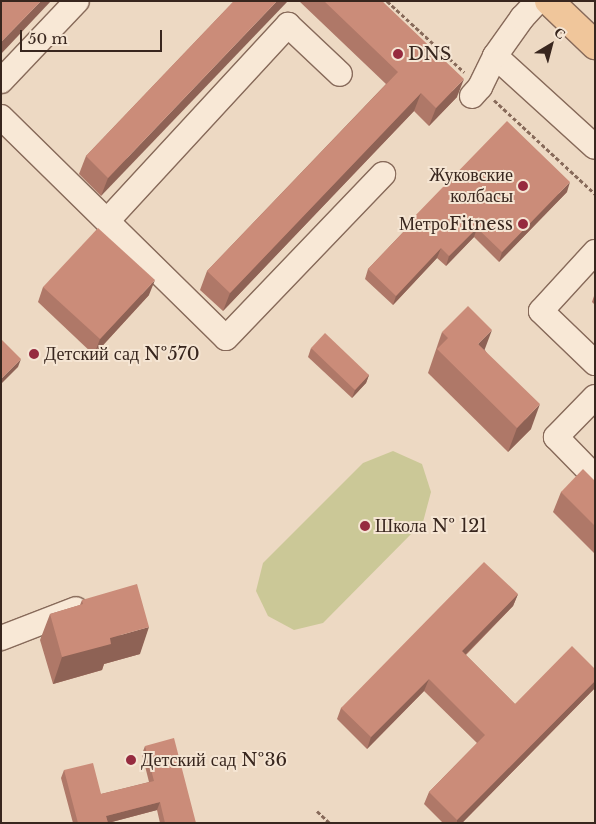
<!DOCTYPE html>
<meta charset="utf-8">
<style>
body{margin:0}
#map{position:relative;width:596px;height:824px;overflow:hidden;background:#edd9c3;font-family:"Libre Baskerville",serif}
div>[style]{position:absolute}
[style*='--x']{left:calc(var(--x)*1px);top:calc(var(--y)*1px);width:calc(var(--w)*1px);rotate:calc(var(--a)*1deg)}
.green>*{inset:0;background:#cbc897}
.path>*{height:3px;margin-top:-1.5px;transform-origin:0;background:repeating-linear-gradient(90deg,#876a5a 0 4px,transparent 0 6.5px)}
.roads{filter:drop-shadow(1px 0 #876a5a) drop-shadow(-1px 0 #876a5a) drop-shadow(0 1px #876a5a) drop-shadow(0 -1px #876a5a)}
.minor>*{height:24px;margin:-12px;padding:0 12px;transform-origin:12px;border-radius:12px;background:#f8e8d6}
.major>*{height:28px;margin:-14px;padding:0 14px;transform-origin:14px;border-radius:14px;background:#f0c69b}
.wall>*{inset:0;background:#af7868}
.shaded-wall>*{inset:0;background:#8e6255}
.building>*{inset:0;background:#cb8c79}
.dots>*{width:14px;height:14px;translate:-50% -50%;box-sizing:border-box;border:2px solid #f5e5d3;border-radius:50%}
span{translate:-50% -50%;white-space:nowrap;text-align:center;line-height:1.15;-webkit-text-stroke:4px #f5e5d3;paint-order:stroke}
.poi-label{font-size:18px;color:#38261e}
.left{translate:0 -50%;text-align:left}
.right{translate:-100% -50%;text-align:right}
.frame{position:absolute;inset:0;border:2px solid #38261e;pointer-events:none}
.north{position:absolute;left:526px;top:20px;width:50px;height:50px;-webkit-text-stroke:4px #f5e5d3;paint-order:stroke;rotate:37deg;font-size:14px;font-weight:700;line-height:20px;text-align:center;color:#38261e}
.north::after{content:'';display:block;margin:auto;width:18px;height:22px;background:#38261e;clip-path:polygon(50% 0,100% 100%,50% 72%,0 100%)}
.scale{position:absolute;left:20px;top:30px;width:142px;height:22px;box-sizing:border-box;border:2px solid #38261e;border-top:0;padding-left:6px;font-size:15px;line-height:18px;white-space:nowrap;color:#38261e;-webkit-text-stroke:4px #f5e5d3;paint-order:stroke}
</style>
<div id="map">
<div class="green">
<i style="clip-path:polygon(393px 451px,422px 464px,431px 492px,423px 522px,323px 623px,294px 630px,268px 616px,256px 591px,263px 563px,363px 463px)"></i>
</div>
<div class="path">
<i style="--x:387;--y:1;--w:105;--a:42.7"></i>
<i style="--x:494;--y:100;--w:138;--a:42.9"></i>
<i style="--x:317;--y:811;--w:18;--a:43"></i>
</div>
<div class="roads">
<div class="minor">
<i style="--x:495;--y:56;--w:135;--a:42.3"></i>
<i style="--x:1;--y:81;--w:110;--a:-46.5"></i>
<i style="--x:472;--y:96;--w:12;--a:-48"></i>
<i style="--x:480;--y:87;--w:34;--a:-64"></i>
<i style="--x:495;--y:56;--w:47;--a:-54.6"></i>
<i style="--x:522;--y:18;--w:23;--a:-47"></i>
<i style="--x:1;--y:117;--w:315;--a:44.5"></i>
<i style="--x:226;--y:338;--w:227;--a:-46.2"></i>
<i style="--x:107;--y:221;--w:267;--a:-47.3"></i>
<i style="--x:288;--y:25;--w:71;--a:43.3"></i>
<i style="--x:595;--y:252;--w:80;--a:132.5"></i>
<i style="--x:541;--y:311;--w:75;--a:43.9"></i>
<i style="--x:595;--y:397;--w:56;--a:134.3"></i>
<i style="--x:556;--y:437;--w:56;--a:45.7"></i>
<i style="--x:1;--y:638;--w:80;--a:-21.1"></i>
</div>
<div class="major">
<i style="--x:549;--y:1;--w:64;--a:43.7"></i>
</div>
</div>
<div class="wall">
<i style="clip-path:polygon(234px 1px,101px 196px,79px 174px,86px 156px)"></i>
<i style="clip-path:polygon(299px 1px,382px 1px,457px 97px,429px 126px,414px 111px,223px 311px,200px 290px,207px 271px,386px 84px)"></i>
<i style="clip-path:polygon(567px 192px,499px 262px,474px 237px,446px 266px,437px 258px,393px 305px,365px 279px,368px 269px,409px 226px,411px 220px)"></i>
<i style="clip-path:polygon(43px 287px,149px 295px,94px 355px,38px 302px)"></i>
<i style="clip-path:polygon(595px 293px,595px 305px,592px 302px)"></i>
<i style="clip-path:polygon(442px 332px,485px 350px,531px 429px,508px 452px,428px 373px)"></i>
<i style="clip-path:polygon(311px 348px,369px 375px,366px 383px,352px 398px,308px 357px)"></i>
<i style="clip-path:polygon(595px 481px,595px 554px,553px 512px,561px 492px)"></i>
<i style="clip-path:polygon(518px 594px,513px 606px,466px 655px,515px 704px,595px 669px,595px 688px,462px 823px,443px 823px,424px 804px,429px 792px,477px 743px,424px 691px,367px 749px,337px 719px,341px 708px)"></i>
<i style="clip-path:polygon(82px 600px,140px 654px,104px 664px,102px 670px,53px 684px,40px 640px,50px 614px,80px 605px)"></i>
<i style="clip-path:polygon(145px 746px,196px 823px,160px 823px,157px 810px,108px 823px,73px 823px,61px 778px,64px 770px,101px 794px,149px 782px,142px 754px)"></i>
</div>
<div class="shaded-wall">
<i style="clip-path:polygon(41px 1px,51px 1px,1px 54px,1px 42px)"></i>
<i style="clip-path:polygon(277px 1px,288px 1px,101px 196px,108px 178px)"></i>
<i style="clip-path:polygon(464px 79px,457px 97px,429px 126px,436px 108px)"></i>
<i style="clip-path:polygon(421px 93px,414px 111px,223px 311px,230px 293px)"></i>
<i style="clip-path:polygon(570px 182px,567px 192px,499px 262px,502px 252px)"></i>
<i style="clip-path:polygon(477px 228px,474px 237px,446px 266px,449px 256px)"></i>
<i style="clip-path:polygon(441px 248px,437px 258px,393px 305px,396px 296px)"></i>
<i style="clip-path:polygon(155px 280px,149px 295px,94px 355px,100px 339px)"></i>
<i style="clip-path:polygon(492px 330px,483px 354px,478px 344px)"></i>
<i style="clip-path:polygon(21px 359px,18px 367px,1px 384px,1px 379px)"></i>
<i style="clip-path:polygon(369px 375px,366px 383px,352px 398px,355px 390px)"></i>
<i style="clip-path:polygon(540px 404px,531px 429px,508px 452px,517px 428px)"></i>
<i style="clip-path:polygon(518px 594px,513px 606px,457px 663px,462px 651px)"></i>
<i style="clip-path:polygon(149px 627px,140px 654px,104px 664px,102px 670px,53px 684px,62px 657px,110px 638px)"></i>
<i style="clip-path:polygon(429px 679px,424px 691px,367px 749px,371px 737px)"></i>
<i style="clip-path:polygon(595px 681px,595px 688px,462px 823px,457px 823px,457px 820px)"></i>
<i style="clip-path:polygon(160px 802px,157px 810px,108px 823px,106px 816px)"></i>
</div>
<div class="building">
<i style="clip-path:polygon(1px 1px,41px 1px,1px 42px)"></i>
<i style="clip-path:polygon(234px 1px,277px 1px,108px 178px,86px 156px)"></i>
<i style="clip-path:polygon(324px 1px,382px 1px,464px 79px,436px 108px,421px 93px,230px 293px,207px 271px,398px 72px)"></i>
<i style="clip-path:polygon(507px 121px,570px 182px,502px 252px,477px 228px,449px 256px,441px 248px,396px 296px,368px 269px,413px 222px,411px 220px)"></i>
<i style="clip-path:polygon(98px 228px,155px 280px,100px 339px,43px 287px)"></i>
<i style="clip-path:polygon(468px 306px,492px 330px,478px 344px,540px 404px,517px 428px,437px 349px,448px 338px,442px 332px)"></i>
<i style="clip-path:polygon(325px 333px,369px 375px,355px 390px,311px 348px)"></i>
<i style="clip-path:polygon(2px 340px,21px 359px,1px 379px,1px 341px)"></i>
<i style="clip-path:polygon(583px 469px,595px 481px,595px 526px,561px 492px)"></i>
<i style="clip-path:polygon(484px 562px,518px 594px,462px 651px,515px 704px,572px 646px,595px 669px,595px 681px,457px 820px,429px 792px,485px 735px,429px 679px,371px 737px,341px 708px)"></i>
<i style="clip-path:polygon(137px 584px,149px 627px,110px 638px,111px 644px,62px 657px,50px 614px,83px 604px,82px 600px)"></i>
<i style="clip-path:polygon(174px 738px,196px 823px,165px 823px,160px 802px,106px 816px,108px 823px,78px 823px,64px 770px,93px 763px,101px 794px,154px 781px,145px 746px)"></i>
</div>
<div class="dots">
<i style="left:398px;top:54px;background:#962b3f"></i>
<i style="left:523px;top:186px;background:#962b3f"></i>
<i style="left:523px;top:224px;background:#962b3f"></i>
<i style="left:34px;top:354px;background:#962b3f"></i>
<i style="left:365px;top:526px;background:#962b3f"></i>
<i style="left:131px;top:760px;background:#962b3f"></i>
</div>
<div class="poi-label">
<span class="left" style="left:408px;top:54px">DNS</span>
<span class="right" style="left:513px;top:186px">Жуковские<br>колбасы</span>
<span class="right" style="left:513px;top:224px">МетроFitness</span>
<span class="left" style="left:44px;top:354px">Детский сад №570</span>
<span class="left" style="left:375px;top:526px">Школа № 121</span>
<span class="left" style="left:141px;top:760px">Детский сад №36</span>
</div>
<div class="frame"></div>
<div class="north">С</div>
<div class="scale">50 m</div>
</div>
